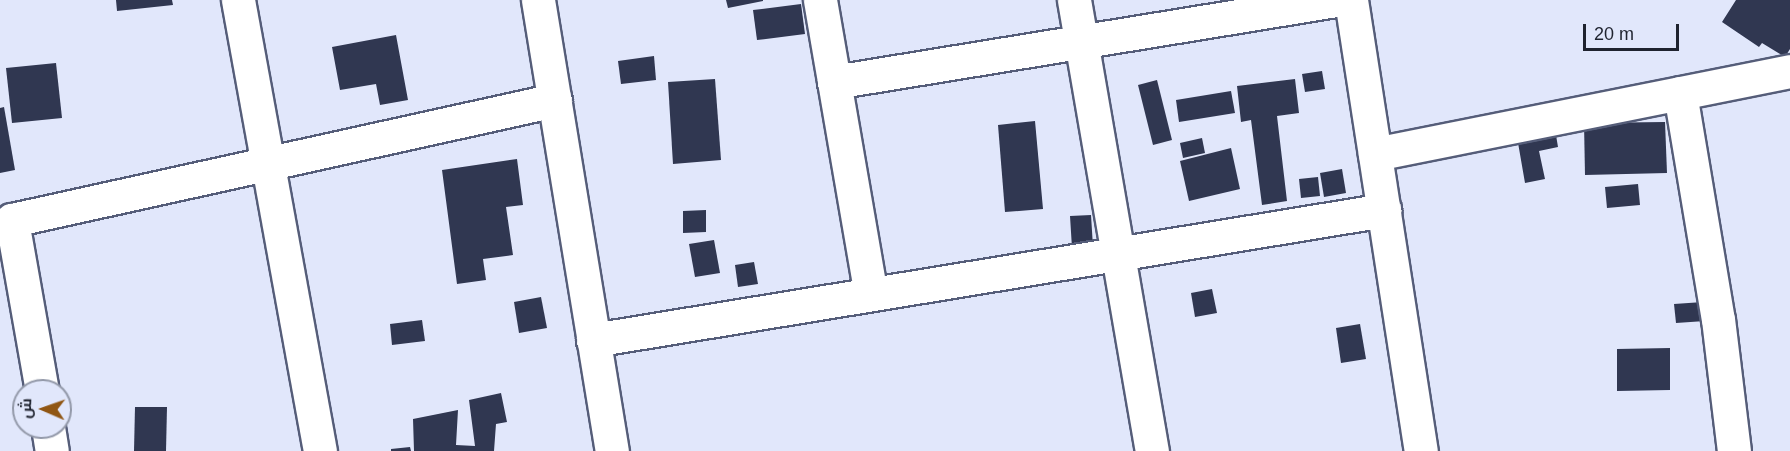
<!DOCTYPE html>
<meta charset="utf-8">
<style>
body{margin:0}
#map{position:relative;width:1790px;height:451px;overflow:hidden;background:#e1e7fb;font-family:Arial,Cairo,sans-serif}
div>[style]{position:absolute}
[style*='--x']{left:calc(var(--x)*1px);top:calc(var(--y)*1px);width:calc(var(--w)*1px);rotate:calc(var(--a)*1deg)}
.building>*{inset:0;background:#303751}
.roads{filter:drop-shadow(2px 0 #555d79) drop-shadow(-2px 0 #555d79) drop-shadow(0 2px #555d79) drop-shadow(0 -2px #555d79)}
.street>*{height:33px;margin:-16.5px;padding:0 16.5px;transform-origin:16.5px;border-radius:16.5px;background:#fff}
span{translate:-50% -50%;white-space:nowrap;text-align:center;line-height:1.15;-webkit-text-stroke:6px #e1e7fb;paint-order:stroke}
.north{position:absolute;left:12px;top:379px;width:60px;height:60px;box-sizing:border-box;background:#e1e7fb;border:2px solid #9399a9;border-radius:50%;rotate:272deg;font-size:16px;font-weight:700;line-height:24px;text-align:center;color:#1f232f}
.north::after{content:'';display:block;margin:auto;width:21px;height:27px;background:#905613;clip-path:polygon(50% 0,100% 100%,50% 72%,0 100%)}
.scale{position:absolute;left:1583px;top:24px;width:96px;height:27px;box-sizing:border-box;border:3px solid #1f232f;border-top:0;padding-left:8px;font-size:18px;line-height:21px;white-space:nowrap;color:#1f232f;-webkit-text-stroke:4px #e1e7fb;paint-order:stroke}
</style>
<div id="map">
<div class="building">
<i style="clip-path:polygon(116px 0,172px 0,173px 5px,117px 11px)"></i>
<i style="clip-path:polygon(726px 0,763px 0,763px 1px,728px 8px)"></i>
<i style="clip-path:polygon(1736px 0,1790px 0,1790px 49px,1785px 57px,1762px 43px,1759px 47px,1722px 22px)"></i>
<i style="clip-path:polygon(801px 4px,805px 34px,757px 40px,753px 10px)"></i>
<i style="clip-path:polygon(396px 35px,408px 100px,380px 105px,376px 84px,340px 90px,332px 47px)"></i>
<i style="clip-path:polygon(654px 56px,656px 80px,621px 84px,618px 61px)"></i>
<i style="clip-path:polygon(56px 63px,62px 118px,12px 123px,6px 68px)"></i>
<i style="clip-path:polygon(1322px 71px,1325px 89px,1305px 92px,1302px 74px)"></i>
<i style="clip-path:polygon(715px 79px,721px 160px,673px 164px,668px 82px)"></i>
<i style="clip-path:polygon(1295px 79px,1299px 113px,1277px 116px,1287px 201px,1262px 205px,1251px 120px,1241px 122px,1237px 86px)"></i>
<i style="clip-path:polygon(1157px 80px,1172px 140px,1153px 145px,1138px 85px)"></i>
<i style="clip-path:polygon(1231px 91px,1235px 113px,1179px 122px,1176px 100px)"></i>
<i style="clip-path:polygon(4px 107px,15px 170px,0 173px,0 108px)"></i>
<i style="clip-path:polygon(1035px 121px,1043px 209px,1005px 212px,998px 125px)"></i>
<i style="clip-path:polygon(1665px 122px,1667px 173px,1585px 175px,1584px 123px)"></i>
<i style="clip-path:polygon(1555px 129px,1558px 147px,1539px 151px,1545px 179px,1525px 183px,1517px 137px)"></i>
<i style="clip-path:polygon(1202px 138px,1205px 153px,1183px 158px,1180px 143px)"></i>
<i style="clip-path:polygon(1231px 148px,1240px 189px,1189px 201px,1180px 161px)"></i>
<i style="clip-path:polygon(517px 159px,523px 205px,506px 207px,513px 255px,483px 259px,486px 280px,457px 284px,442px 170px)"></i>
<i style="clip-path:polygon(1342px 169px,1346px 193px,1324px 197px,1320px 173px)"></i>
<i style="clip-path:polygon(1318px 177px,1320px 196px,1301px 198px,1299px 179px)"></i>
<i style="clip-path:polygon(1638px 184px,1640px 205px,1607px 208px,1605px 187px)"></i>
<i style="clip-path:polygon(706px 210px,706px 232px,683px 233px,683px 211px)"></i>
<i style="clip-path:polygon(1091px 215px,1093px 247px,1072px 248px,1070px 216px)"></i>
<i style="clip-path:polygon(714px 240px,720px 273px,695px 277px,689px 244px)"></i>
<i style="clip-path:polygon(754px 262px,758px 284px,738px 287px,735px 265px)"></i>
<i style="clip-path:polygon(1212px 289px,1217px 313px,1195px 317px,1191px 293px)"></i>
<i style="clip-path:polygon(541px 297px,547px 328px,519px 333px,514px 302px)"></i>
<i style="clip-path:polygon(1703px 302px,1705px 321px,1676px 323px,1674px 304px)"></i>
<i style="clip-path:polygon(422px 320px,425px 341px,392px 345px,390px 324px)"></i>
<i style="clip-path:polygon(1360px 324px,1366px 359px,1341px 363px,1336px 328px)"></i>
<i style="clip-path:polygon(1670px 348px,1670px 390px,1617px 391px,1617px 349px)"></i>
<i style="clip-path:polygon(501px 393px,507px 422px,496px 424px,494px 451px,414px 451px,413px 419px,458px 410px,456px 445px,475px 446px,469px 400px)"></i>
<i style="clip-path:polygon(135px 407px,167px 407px,166px 451px,134px 451px)"></i>
<i style="clip-path:polygon(410px 447px,411px 451px,391px 451px,391px 449px)"></i>
</div>
<div class="roads">
<div class="street">
<i style="--x:238;--y:0;--w:458;--a:79.7"></i>
<i style="--x:538;--y:0;--w:457;--a:80.7"></i>
<i style="--x:820;--y:0;--w:298;--a:80.2"></i>
<i style="--x:1074;--y:0;--w:458;--a:80.2"></i>
<i style="--x:1351;--y:0;--w:456;--a:81.2"></i>
<i style="--x:834;--y:82;--w:509;--a:-9.28"></i>
<i style="--x:1680;--y:93;--w:229;--a:80.5"></i>
<i style="--x:1718;--y:319;--w:133;--a:83.1"></i>
<i style="--x:1375;--y:154;--w:423;--a:-11.3"></i>
<i style="--x:593;--y:340;--w:802;--a:-9.33"></i>
<i style="--x:42;--y:391;--w:174;--a:-100"></i>
<i style="--x:12;--y:220;--w:556;--a:-12.46"></i>
<i style="--x:48;--y:427;--w:24;--a:81"></i>
</div>
</div>
<div class="north">ش</div>
<div class="scale">20 m</div>
</div>
